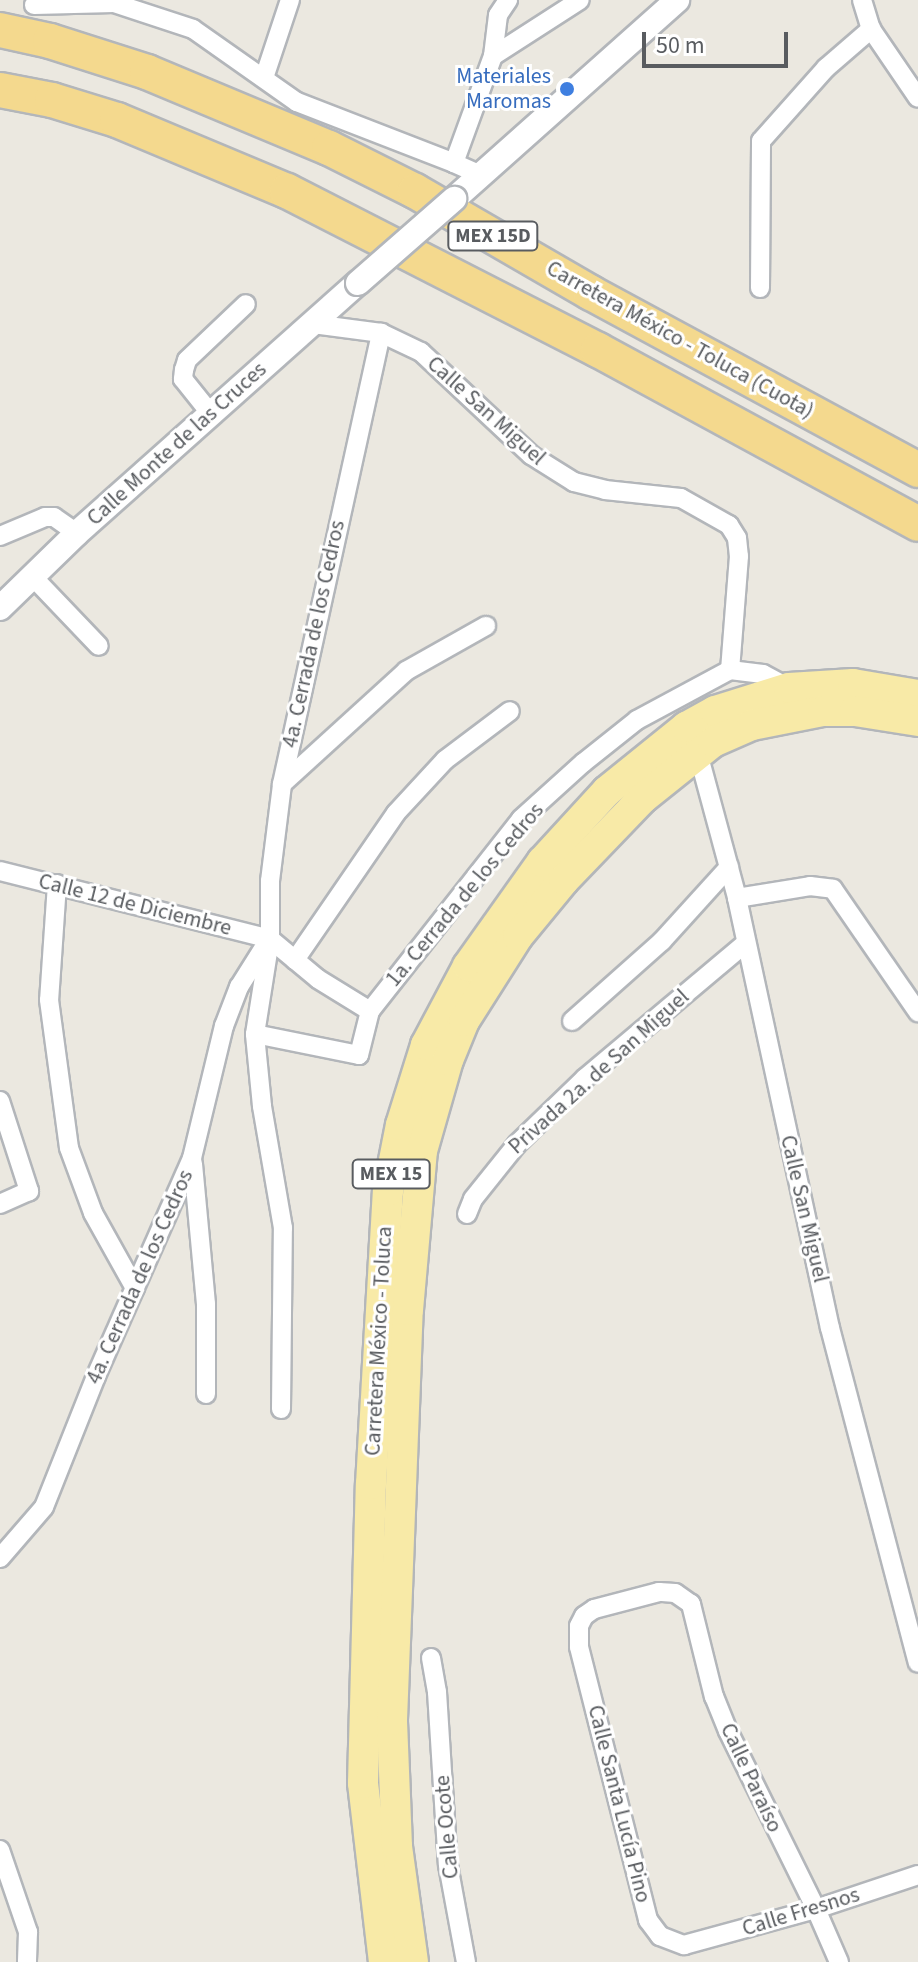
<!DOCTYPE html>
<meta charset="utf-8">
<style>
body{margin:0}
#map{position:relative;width:918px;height:1962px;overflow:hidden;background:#ebe8e0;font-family:"Source Sans 3",sans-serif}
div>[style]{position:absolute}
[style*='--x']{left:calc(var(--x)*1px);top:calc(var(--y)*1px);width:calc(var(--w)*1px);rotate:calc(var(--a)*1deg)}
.roads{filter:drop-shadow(2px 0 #b3b6ba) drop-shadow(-2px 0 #b3b6ba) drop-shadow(0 2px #b3b6ba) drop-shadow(0 -2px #b3b6ba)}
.minor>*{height:18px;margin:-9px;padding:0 9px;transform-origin:9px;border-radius:9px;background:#fff}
.tertiary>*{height:24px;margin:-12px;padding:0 12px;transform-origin:12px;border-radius:12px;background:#fff}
.primary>*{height:30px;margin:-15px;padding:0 15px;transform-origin:15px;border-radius:15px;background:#f8eaa7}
.motorway>*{height:34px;margin:-17px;padding:0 17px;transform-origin:17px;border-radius:17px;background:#f4d98e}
.bridges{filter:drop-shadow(2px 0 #b3b6ba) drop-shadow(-2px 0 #b3b6ba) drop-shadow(0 2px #b3b6ba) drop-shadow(0 -2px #b3b6ba)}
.tertiary-bridge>*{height:24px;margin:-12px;padding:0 12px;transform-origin:12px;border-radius:12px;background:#fff}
.dots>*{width:22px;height:22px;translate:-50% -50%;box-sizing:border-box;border:4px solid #fff;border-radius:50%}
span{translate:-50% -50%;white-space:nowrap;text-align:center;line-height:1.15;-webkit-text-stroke:6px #fff;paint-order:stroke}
.shield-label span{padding:2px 6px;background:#fff;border:2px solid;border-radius:6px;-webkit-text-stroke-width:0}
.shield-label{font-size:20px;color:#595c60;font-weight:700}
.shop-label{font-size:22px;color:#366cbe}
.right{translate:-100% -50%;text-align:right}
.street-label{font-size:22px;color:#595c60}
.scale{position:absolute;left:642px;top:32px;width:146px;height:36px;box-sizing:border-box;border:4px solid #595c60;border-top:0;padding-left:10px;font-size:24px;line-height:28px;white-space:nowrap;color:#595c60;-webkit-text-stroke:6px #fff;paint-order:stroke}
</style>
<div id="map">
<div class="roads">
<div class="minor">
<i style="--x:862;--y:0;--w:30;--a:73"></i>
<i style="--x:871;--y:29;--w:83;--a:55.7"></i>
<i style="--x:34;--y:5;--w:80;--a:-1.4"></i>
<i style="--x:114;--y:3;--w:83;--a:18.2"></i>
<i style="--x:193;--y:29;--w:127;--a:35.1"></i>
<i style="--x:297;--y:102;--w:168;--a:21.2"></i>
<i style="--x:493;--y:56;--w:41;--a:-83"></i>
<i style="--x:498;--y:15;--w:18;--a:-56"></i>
<i style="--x:264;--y:78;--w:82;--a:-71.6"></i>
<i style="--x:483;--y:176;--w:32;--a:-156"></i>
<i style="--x:454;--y:163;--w:114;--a:-70"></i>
<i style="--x:493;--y:56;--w:103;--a:-32.8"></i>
<i style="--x:760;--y:288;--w:147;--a:-89.6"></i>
<i style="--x:761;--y:141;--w:98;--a:-48.3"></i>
<i style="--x:826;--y:68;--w:60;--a:-40.9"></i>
<i style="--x:313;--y:324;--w:69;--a:7.5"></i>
<i style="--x:381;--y:333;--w:44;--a:25.4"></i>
<i style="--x:421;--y:352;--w:151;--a:43.1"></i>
<i style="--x:531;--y:455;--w:51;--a:32.1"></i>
<i style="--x:574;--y:482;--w:32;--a:14"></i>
<i style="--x:605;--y:490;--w:76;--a:6"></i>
<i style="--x:681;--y:498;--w:55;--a:29.4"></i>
<i style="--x:729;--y:525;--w:15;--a:58"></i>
<i style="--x:737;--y:538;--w:18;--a:84"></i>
<i style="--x:739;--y:556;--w:114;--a:94.5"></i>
<i style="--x:730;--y:670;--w:33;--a:7"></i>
<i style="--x:763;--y:674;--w:30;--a:28"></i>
<i style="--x:211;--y:414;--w:45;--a:-128.7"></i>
<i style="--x:183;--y:379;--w:9;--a:-84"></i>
<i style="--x:184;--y:370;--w:10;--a:-73"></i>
<i style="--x:187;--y:360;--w:81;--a:-43.5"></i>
<i style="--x:0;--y:536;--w:49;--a:-22.9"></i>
<i style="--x:45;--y:517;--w:9;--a:0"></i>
<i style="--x:54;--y:517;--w:28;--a:35"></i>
<i style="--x:33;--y:577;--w:95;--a:46.3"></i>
<i style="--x:698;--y:753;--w:150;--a:74.9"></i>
<i style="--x:737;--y:898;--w:440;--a:77.8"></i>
<i style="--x:830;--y:1328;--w:346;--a:75.3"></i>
<i style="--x:282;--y:784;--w:168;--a:-42.3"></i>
<i style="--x:406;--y:671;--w:92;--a:-29.4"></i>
<i style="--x:0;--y:871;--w:278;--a:14.1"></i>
<i style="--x:270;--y:939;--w:62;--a:39.8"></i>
<i style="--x:318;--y:979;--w:61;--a:31.6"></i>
<i style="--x:57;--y:884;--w:116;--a:93.9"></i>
<i style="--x:49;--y:1000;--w:149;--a:82.3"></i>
<i style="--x:69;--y:1148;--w:69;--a:69.7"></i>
<i style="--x:93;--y:1213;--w:86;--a:60.8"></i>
<i style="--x:737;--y:898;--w:74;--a:-9.3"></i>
<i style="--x:810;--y:886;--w:23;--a:7"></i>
<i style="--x:833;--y:889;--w:150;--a:55.4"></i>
<i style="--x:295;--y:960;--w:178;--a:-55.5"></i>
<i style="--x:396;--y:813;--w:72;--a:-47.2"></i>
<i style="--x:445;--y:760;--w:81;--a:-37"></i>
<i style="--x:572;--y:1021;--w:120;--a:-41.6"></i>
<i style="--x:662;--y:941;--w:100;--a:-47.8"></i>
<i style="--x:255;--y:1034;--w:106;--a:11.4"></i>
<i style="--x:359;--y:1055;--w:45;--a:-76"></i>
<i style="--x:370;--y:1011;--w:244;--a:-51.8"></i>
<i style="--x:521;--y:819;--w:84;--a:-42.1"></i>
<i style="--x:583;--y:763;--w:69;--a:-38.5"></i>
<i style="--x:637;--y:720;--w:106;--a:-28.3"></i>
<i style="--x:0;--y:1101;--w:95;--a:72.1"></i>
<i style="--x:29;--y:1191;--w:32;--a:156"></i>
<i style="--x:193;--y:1164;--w:141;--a:84.7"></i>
<i style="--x:206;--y:1304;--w:90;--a:90"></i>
<i style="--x:467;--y:1214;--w:16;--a:-68"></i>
<i style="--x:473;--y:1199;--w:70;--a:-51.3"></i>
<i style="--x:517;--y:1144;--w:95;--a:-44.1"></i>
<i style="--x:585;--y:1078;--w:210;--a:-40"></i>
<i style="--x:281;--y:1409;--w:181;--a:-89.4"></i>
<i style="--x:283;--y:1228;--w:124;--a:-99.8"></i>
<i style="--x:262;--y:1106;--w:72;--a:-95.6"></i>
<i style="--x:255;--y:1034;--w:96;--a:-81"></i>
<i style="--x:270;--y:939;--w:58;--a:-90"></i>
<i style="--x:270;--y:881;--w:98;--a:-82.9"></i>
<i style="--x:282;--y:784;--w:462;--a:-77.6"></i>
<i style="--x:0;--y:1558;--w:67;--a:-49.2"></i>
<i style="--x:44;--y:1507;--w:141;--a:-68.3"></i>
<i style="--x:96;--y:1376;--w:238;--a:-66.2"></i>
<i style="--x:192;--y:1158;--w:136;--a:-76.4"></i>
<i style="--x:224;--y:1026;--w:42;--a:-69"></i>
<i style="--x:239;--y:987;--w:54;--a:-57.8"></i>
<i style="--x:431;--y:1658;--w:35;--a:80"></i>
<i style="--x:437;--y:1692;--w:173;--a:86.4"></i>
<i style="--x:448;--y:1865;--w:99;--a:79.5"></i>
<i style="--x:0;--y:1850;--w:87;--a:71.1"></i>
<i style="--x:28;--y:1932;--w:30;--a:92"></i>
<i style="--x:839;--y:1962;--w:58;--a:-113.5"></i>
<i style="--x:816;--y:1909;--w:199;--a:-116.3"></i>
<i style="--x:728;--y:1731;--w:37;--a:-112"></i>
<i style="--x:714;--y:1697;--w:96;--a:-103.9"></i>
<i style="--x:691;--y:1604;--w:19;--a:-145"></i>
<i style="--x:675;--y:1593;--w:16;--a:-176"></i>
<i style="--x:659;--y:1592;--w:67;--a:165.3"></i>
<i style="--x:594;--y:1609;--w:12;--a:145"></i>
<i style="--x:584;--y:1616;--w:11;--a:117"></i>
<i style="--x:579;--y:1626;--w:21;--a:90"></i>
<i style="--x:579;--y:1647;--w:282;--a:75.8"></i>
<i style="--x:648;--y:1920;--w:20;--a:53"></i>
<i style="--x:660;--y:1936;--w:26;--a:21"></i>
<i style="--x:684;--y:1945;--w:137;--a:-15.3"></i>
<i style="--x:816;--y:1909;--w:108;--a:-18.4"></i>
</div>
<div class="tertiary">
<i style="--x:454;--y:199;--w:299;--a:-41.7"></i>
<i style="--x:0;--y:608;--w:107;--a:-44.2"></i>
<i style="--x:77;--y:533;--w:376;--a:-41.7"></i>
</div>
<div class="primary">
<i style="--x:384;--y:1962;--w:180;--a:-96.7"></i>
<i style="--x:363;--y:1783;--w:299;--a:-88.5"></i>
<i style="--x:371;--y:1484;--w:293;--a:-86.7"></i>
<i style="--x:388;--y:1191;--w:67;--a:-78.9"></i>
<i style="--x:401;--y:1125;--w:84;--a:-72.6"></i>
<i style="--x:426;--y:1045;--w:89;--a:-62"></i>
<i style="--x:468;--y:966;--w:128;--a:-54.6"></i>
<i style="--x:542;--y:862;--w:96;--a:-47.5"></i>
<i style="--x:607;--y:791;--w:102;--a:-39"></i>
<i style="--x:686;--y:727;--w:33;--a:-29"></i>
<i style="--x:715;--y:711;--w:77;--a:-17.3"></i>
<i style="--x:789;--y:688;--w:64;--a:-3.6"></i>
<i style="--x:853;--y:684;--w:66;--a:9.6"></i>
<i style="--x:413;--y:1962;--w:117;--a:-97.9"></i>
<i style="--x:397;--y:1846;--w:126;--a:-92.3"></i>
<i style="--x:392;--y:1720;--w:410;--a:-87.8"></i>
<i style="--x:408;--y:1310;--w:160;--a:-85"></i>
<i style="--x:422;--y:1151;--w:95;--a:-74.1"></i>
<i style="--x:448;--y:1060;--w:42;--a:-67.7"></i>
<i style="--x:464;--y:1021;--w:101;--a:-57.6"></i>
<i style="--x:518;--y:936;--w:72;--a:-50.6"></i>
<i style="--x:564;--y:880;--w:114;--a:-46.1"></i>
<i style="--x:643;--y:798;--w:90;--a:-38.7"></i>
<i style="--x:713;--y:742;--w:43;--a:-23.6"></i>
<i style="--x:752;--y:725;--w:72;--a:-11.2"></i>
<i style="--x:823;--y:711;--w:32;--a:0"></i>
<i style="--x:855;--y:711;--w:64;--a:9"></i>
</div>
<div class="motorway">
<i style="--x:0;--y:30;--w:51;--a:12.4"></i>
<i style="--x:50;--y:41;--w:102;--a:17.7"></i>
<i style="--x:147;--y:72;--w:197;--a:22.7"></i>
<i style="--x:329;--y:148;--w:96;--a:26.6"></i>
<i style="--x:415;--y:191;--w:203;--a:30.1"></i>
<i style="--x:591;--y:293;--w:372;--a:28.4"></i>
<i style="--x:0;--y:90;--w:53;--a:10.9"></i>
<i style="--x:52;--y:100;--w:68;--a:17.1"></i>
<i style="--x:117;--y:120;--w:184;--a:22.7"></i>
<i style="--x:287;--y:191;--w:349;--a:27.1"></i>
<i style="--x:598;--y:350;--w:364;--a:28.5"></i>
</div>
</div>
<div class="bridges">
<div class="tertiary-bridge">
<i style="--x:358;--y:283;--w:128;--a:-41.2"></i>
</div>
</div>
<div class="dots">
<i style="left:567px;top:89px;background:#3f7fe0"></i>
</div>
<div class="shield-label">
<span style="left:493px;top:236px">MEX 15D</span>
<span style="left:391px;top:1174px">MEX 15</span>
</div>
<div class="shop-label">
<span class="right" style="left:551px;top:89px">Materiales<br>Maromas</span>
</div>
<div class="street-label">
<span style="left:680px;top:340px;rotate:29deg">Carretera México - Toluca (Cuota)</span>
<span style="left:486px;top:411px;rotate:42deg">Calle San Miguel</span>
<span style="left:177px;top:444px;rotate:-42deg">Calle Monte de las Cruces</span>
<span style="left:314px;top:634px;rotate:-78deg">4a. Cerrada de los Cedros</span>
<span style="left:465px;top:895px;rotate:-50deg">1a. Cerrada de los Cedros</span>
<span style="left:135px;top:905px;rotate:14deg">Calle 12 de Diciembre</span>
<span style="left:599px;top:1072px;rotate:-42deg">Privada 2a. de San Miguel</span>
<span style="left:804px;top:1209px;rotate:77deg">Calle San Miguel</span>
<span style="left:140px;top:1277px;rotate:-66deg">4a. Cerrada de los Cedros</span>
<span style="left:379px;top:1341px;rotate:-87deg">Carretera México - Toluca</span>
<span style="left:751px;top:1778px;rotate:65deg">Calle Paraíso</span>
<span style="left:619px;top:1804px;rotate:76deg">Calle Santa Lucía Pino</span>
<span style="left:447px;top:1827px;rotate:-95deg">Calle Ocote</span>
<span style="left:801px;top:1912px;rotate:-17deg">Calle Fresnos</span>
</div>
<div class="scale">50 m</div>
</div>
